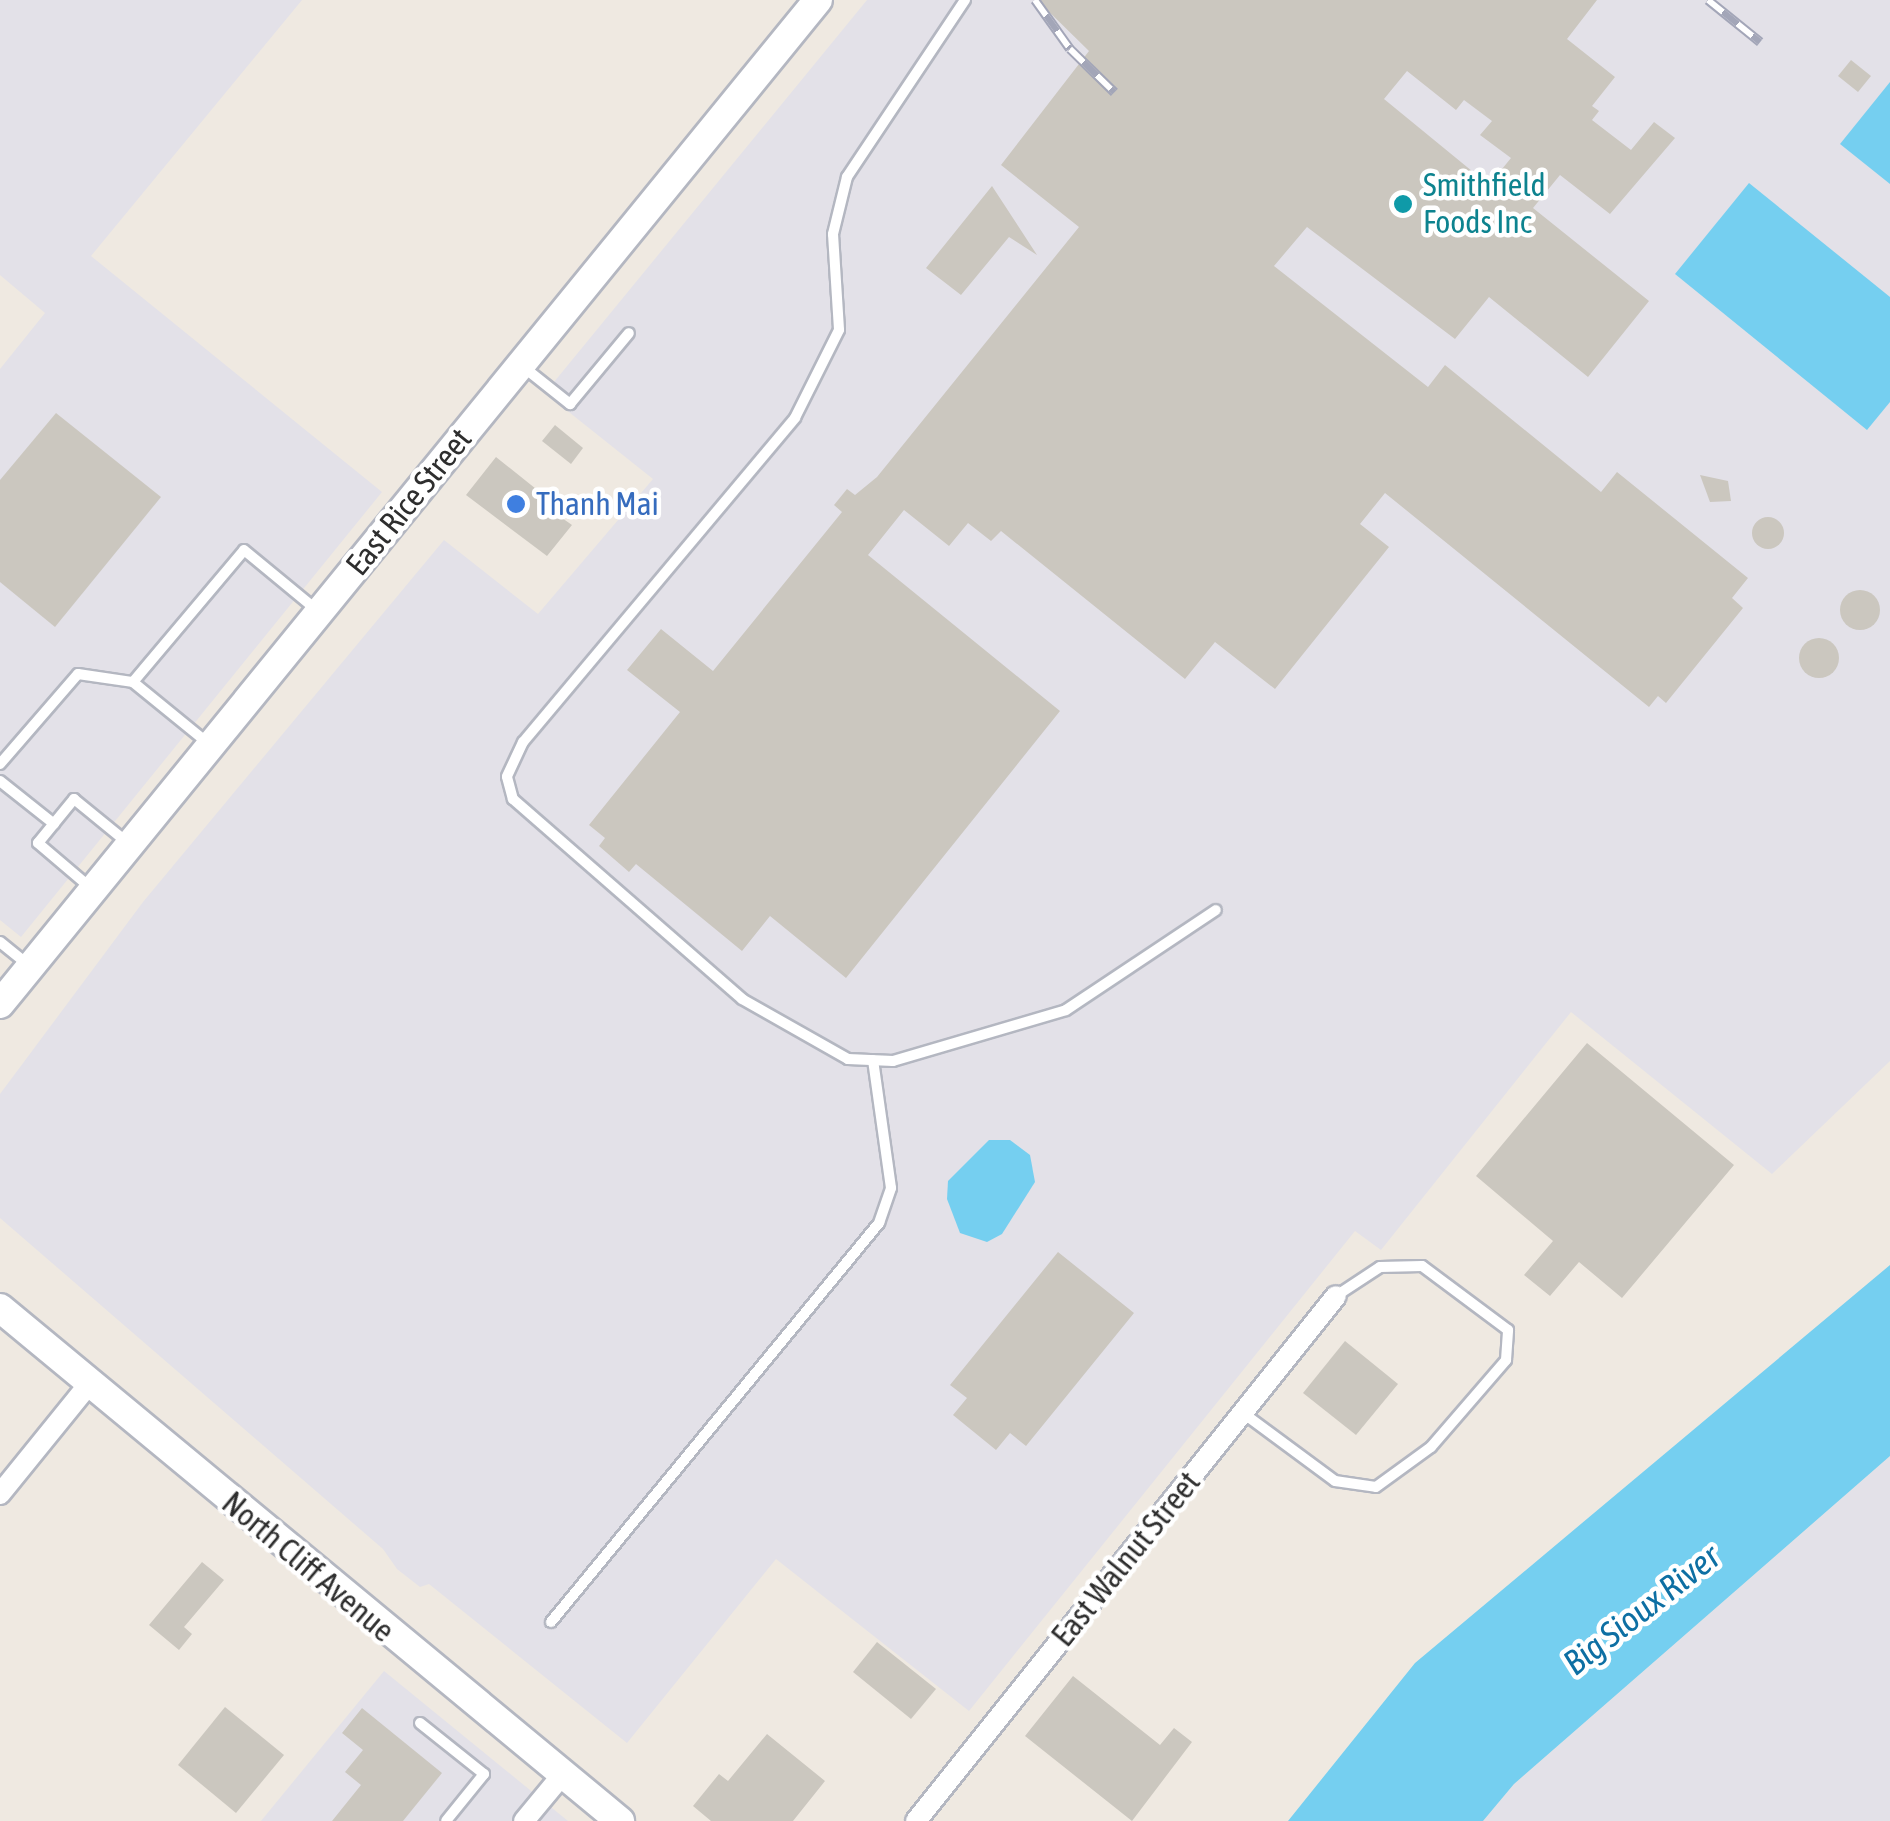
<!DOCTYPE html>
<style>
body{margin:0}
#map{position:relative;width:1890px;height:1821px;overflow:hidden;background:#efe9e1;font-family:"Asap Condensed",sans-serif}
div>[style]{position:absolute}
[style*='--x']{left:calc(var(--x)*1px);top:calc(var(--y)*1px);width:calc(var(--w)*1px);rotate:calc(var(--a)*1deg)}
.industrial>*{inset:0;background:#e3e1e8}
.water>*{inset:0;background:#75cff0}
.building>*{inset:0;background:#cbc7bf}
.round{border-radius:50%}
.roads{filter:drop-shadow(2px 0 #b4b7c1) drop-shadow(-2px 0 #b4b7c1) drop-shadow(0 2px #b4b7c1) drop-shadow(0 -2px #b4b7c1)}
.lane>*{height:10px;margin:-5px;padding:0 5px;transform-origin:5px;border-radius:5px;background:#fff}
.street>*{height:20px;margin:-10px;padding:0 10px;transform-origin:10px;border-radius:10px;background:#fff}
.secondary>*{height:28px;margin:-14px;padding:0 14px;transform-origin:14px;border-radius:14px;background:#fff}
.rail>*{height:10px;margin-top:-5px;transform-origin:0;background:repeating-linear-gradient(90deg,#fff 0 19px,#a3a6b8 0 38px);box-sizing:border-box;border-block:2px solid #a3a6b8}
.dots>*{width:28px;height:28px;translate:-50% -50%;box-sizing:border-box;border:5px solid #fff;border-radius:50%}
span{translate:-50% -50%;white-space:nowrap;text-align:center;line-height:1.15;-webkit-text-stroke:9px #fff;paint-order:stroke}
.culture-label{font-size:32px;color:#0d838f}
.left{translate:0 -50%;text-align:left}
.street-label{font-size:32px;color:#2e2e2e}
.shop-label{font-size:32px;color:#366cbe}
.water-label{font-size:35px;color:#0d6fa3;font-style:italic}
</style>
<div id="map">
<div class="industrial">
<i style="clip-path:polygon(0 0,302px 0,91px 256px,382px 492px,21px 937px,0 920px,0 369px,45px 313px,0 275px)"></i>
<i style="clip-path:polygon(867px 0,1890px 0,1890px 1061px,1772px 1174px,1571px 1012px,1381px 1250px,1355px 1231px,969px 1711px,776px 1559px,627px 1743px,429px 1584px,420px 1587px,397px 1569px,383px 1549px,0 1218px,0 1094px,143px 902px,444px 540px,538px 614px,653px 479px,545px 393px)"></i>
<i style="clip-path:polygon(1890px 1456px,1890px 1821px,1483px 1821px,1514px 1784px)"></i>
<i style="clip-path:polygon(384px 1671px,568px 1821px,261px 1821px)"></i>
</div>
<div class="water">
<i style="clip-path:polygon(1890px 82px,1890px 184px,1840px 144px)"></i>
<i style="clip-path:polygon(1749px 183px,1890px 297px,1890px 402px,1867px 430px,1675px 274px)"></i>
<i style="clip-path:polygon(989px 1140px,1010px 1140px,1030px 1155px,1035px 1182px,1002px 1234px,987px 1242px,960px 1233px,947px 1199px,948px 1181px)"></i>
<i style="clip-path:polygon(1890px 1265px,1890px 1456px,1514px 1784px,1483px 1821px,1288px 1821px,1415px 1663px)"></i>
</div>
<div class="building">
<i style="clip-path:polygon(evenodd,1037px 0,1597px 0,1567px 39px,1615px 77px,1592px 106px,1599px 111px,1592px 120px,1631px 150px,1654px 122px,1675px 138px,1610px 214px,1560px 175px,1533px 208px,1649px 301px,1588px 377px,1489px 297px,1455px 339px,1307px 227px,1274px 266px,1428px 387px,1445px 365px,1601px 492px,1617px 472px,1748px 578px,1732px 598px,1743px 608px,1666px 703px,1658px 696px,1649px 707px,1385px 493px,1360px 524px,1389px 547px,1275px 689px,1215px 642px,1185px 679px,1001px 531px,991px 541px,968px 523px,949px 546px,904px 510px,868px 555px,1060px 711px,846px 978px,770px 916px,742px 951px,636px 864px,629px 872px,599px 846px,605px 838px,589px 825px,680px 712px,627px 670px,661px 629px,713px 671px,842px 512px,834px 505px,847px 489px,855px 495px,877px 477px,1079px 227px,1001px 165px,1089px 51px,1037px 0,1407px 71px,1456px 110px,1464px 100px,1492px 121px,1480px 135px,1511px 158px,1489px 185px,1384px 99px,1407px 71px)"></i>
<i style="clip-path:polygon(1851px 60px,1871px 76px,1858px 92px,1838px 76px)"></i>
<i style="clip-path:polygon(992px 186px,1037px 255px,1009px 237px,961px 295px,926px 268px)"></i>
<i style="clip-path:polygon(56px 413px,161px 497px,55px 627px,0 582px,0 480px)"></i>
<i style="clip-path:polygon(555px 425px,583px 448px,571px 464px,542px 441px)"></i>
<i style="clip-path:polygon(496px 457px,566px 513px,562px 518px,572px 525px,547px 556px,466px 495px)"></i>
<i style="clip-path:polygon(1700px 475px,1728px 481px,1731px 501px,1710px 502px)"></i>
<i class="round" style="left:1752px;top:517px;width:32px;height:32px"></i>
<i class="round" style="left:1840px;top:590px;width:40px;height:40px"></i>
<i class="round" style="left:1799px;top:638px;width:40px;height:40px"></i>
<i style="clip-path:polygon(1587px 1043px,1734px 1165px,1622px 1298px,1579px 1262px,1550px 1296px,1524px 1275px,1553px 1241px,1476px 1176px)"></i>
<i style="clip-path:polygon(1058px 1252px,1134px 1313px,1026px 1446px,1010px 1433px,996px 1450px,953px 1415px,967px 1398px,950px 1385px)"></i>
<i style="clip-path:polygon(1345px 1341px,1398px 1384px,1356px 1435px,1303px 1393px)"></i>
<i style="clip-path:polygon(202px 1562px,224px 1580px,184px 1627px,192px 1634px,179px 1650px,149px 1625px)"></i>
<i style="clip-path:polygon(877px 1642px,936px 1689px,911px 1719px,853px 1672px)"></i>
<i style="clip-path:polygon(1073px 1676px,1160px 1745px,1174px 1728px,1192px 1742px,1132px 1821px,1025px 1736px)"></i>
<i style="clip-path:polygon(225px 1707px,284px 1755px,236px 1813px,178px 1765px)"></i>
<i style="clip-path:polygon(362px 1708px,442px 1773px,403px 1821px,332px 1821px,361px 1785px,345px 1772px,363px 1750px,342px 1733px)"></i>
<i style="clip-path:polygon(767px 1734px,825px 1781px,793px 1821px,711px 1821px,693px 1806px,719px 1774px,728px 1781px)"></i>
</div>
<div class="roads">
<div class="lane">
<i style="--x:965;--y:0;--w:213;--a:123.7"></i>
<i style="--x:847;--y:177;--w:59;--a:103.8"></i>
<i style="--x:833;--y:234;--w:96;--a:86.4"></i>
<i style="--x:839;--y:330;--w:98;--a:116.6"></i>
<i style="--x:795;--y:418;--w:423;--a:130"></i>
<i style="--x:523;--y:742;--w:38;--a:115"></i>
<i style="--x:507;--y:777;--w:23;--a:75"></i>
<i style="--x:513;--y:799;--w:304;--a:41.1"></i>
<i style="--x:742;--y:999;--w:122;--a:29.5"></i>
<i style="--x:848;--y:1059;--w:45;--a:2.5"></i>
<i style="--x:893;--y:1061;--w:180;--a:-16.4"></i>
<i style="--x:1066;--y:1010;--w:180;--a:-33.7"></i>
<i style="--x:521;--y:365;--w:63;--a:38.5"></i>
<i style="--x:570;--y:404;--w:92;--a:-50.3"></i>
<i style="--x:209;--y:744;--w:98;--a:-140.8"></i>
<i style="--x:133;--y:682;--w:172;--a:-49.9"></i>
<i style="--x:244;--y:550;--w:96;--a:39.5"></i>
<i style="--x:0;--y:764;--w:119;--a:-49.1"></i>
<i style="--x:78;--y:674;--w:56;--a:8.3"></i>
<i style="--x:0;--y:781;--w:69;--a:38.5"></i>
<i style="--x:92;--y:889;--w:71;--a:-139.6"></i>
<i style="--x:38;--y:843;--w:57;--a:-50.7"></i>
<i style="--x:74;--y:799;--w:71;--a:39.3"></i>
<i style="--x:0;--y:942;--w:38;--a:39"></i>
<i style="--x:1243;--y:1413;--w:114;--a:36.5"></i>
<i style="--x:1335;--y:1481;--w:41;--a:8.3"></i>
<i style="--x:1376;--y:1487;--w:68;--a:-36"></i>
<i style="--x:1431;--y:1447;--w:115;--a:-49.2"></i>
<i style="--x:1506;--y:1360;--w:30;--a:-86"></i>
<i style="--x:1508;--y:1330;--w:107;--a:-143.3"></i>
<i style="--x:1422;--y:1266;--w:42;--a:178.6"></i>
<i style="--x:1380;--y:1267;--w:53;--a:146.6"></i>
<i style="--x:551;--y:1622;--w:517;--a:-50.58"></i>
<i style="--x:879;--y:1223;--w:37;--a:-71"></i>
<i style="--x:891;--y:1188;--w:129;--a:-98"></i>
<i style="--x:420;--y:1723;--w:82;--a:38.6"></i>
<i style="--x:484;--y:1774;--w:60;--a:129"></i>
</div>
<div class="street">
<i style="--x:0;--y:1494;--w:143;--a:-51"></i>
<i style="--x:524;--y:1821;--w:60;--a:-50.4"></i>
<i style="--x:916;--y:1821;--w:672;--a:-51.34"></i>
</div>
<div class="secondary">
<i style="--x:0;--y:1004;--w:1295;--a:-50.83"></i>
<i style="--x:0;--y:1308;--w:805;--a:39.61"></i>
</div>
</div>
<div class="rail">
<i style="--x:1035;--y:0;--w:60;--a:54.5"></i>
<i style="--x:1070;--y:49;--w:62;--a:44.3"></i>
<i style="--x:1708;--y:0;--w:67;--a:38.9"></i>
</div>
<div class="dots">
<i style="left:1403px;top:204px;background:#0f9aa8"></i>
<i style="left:516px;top:504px;background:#3f7fe0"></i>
</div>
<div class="culture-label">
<span class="left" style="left:1423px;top:204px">Smithfield<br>Foods Inc</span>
</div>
<div class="street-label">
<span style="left:409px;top:502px;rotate:-51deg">East Rice Street</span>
<span style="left:1126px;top:1559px;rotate:-51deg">East Walnut Street</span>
<span style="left:308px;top:1567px;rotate:40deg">North Cliff Avenue</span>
</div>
<div class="shop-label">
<span class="left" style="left:536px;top:504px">Thanh Mai</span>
</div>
<div class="water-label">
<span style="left:1641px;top:1609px;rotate:-38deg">Big Sioux River</span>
</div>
</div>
